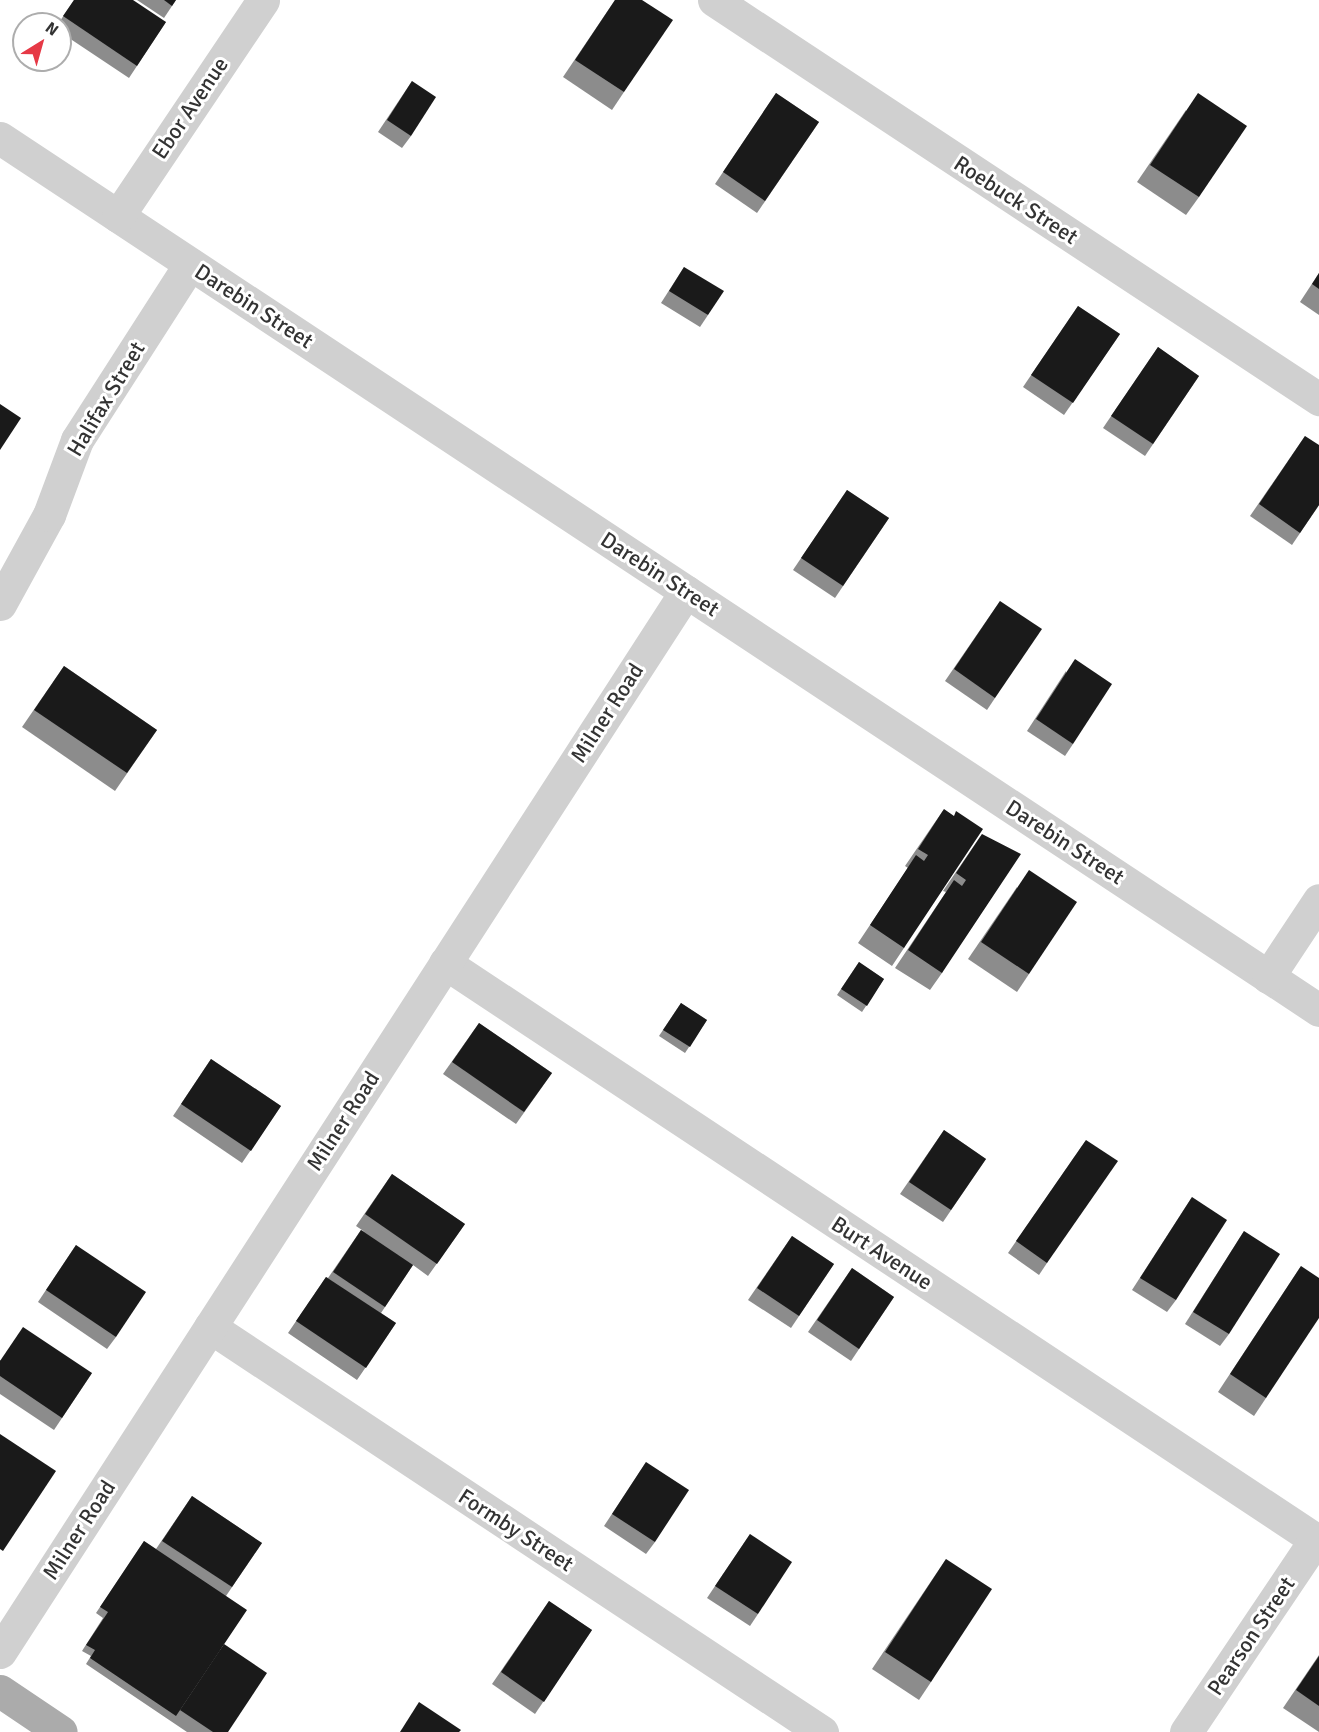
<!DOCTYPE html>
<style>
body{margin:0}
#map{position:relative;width:1319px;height:1732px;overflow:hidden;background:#fff;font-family:Signika,sans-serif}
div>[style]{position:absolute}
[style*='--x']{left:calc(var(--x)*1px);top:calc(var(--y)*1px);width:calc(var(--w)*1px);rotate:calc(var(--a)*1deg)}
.minor>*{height:33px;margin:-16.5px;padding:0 16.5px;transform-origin:16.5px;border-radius:16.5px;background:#d0d0d0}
.primary>*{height:33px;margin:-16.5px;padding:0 16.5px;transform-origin:16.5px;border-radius:16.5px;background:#ababab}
.wall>*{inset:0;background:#8c8c8c}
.building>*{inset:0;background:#1a1a1a}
span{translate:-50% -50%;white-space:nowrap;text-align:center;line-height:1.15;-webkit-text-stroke:6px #fff;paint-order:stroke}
.street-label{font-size:22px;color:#333}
.north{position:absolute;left:12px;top:12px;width:60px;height:60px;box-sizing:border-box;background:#fff;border:2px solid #adadad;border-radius:50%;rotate:37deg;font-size:16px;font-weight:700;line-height:24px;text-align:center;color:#333}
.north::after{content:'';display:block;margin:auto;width:21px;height:27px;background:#e63946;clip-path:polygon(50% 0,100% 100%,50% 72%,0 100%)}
</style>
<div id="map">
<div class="minor">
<i style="--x:714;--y:0;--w:725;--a:33.41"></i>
<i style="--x:0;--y:138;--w:1581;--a:33.47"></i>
<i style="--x:118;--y:216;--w:260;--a:-56.1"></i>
<i style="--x:0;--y:604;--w:102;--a:-61.2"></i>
<i style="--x:49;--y:515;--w:80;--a:-69.5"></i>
<i style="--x:77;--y:440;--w:209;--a:-57.3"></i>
<i style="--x:445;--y:963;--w:1048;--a:33.52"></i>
<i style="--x:1268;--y:977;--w:92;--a:-56.5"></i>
<i style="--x:210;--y:1327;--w:734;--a:33.5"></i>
<i style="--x:0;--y:1652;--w:1263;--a:-57.11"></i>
<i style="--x:1186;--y:1732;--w:231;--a:-56.1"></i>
</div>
<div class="primary">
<i style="--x:0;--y:1691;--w:73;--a:33.9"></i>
</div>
<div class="wall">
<i style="clip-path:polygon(74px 0,166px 22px,129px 78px,60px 32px,60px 24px,58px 24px)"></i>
<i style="clip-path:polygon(137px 0,176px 0,164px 18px)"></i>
<i style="clip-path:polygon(615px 0,624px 92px,612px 110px,563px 77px)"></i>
<i style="clip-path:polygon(412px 81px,411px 136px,402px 148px,378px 132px)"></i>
<i style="clip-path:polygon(776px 93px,819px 122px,757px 213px,715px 184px)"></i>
<i style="clip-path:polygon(1186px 110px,1199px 197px,1186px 215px,1137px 182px)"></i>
<i style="clip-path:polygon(684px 267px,708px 315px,700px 327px,661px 303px)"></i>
<i style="clip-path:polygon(1319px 273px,1319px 315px,1300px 302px)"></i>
<i style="clip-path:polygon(1078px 306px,1120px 334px,1064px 415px,1023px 387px)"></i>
<i style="clip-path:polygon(1158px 347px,1199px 376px,1145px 456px,1103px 428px)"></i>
<i style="clip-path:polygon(1305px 436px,1319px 505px,1292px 545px,1250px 516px)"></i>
<i style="clip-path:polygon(847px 490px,889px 518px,835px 598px,793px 570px)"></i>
<i style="clip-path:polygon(1000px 601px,995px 698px,987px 710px,945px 681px)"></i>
<i style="clip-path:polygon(64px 666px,157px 730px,115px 791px,22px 727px)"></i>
<i style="clip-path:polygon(1066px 671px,1073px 744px,1065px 756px,1027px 731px)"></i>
<i style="clip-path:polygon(944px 809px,904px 948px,892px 966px,858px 943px,908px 868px,905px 866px)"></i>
<i style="clip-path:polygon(982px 834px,942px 973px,930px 990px,895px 968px,946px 892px,943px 891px)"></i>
<i style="clip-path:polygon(1017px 887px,1029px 974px,1017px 992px,968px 959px)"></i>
<i style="clip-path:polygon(859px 962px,884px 979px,862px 1012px,837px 995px)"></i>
<i style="clip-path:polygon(681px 1003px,707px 1020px,685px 1053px,659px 1036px)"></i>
<i style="clip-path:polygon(479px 1023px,552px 1073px,516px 1124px,443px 1074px)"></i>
<i style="clip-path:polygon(211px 1059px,281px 1106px,242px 1163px,173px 1116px)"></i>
<i style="clip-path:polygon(944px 1130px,986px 1159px,943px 1222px,900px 1194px)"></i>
<i style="clip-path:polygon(1086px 1140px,1047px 1263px,1039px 1275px,1008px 1253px)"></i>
<i style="clip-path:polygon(392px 1174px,465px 1224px,428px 1276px,413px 1265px,381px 1313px,396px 1323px,357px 1380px,288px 1333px,326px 1277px,328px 1278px,361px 1230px,365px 1232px,356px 1226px)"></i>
<i style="clip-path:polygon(1192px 1197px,1176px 1300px,1167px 1312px,1132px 1290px)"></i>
<i style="clip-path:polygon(1244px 1231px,1229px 1334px,1220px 1346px,1185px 1324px)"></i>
<i style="clip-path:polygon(792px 1236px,834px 1264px,791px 1328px,748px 1300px)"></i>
<i style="clip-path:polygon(76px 1245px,116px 1337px,107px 1349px,38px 1302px)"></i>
<i style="clip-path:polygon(1301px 1266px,1266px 1398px,1254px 1416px,1218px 1392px)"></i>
<i style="clip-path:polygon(852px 1268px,894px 1297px,851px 1361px,808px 1332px)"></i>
<i style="clip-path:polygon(0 1360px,92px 1373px,54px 1430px,0 1394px)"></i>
<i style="clip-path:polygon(646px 1462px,655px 1542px,646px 1554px,604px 1526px)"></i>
<i style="clip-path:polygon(192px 1496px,262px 1543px,226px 1596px,220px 1649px,228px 1732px,187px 1732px,86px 1664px,91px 1656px,82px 1651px,103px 1618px,96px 1613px,144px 1541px,156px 1549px)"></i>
<i style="clip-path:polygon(750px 1534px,758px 1614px,750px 1626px,707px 1598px)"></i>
<i style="clip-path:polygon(946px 1559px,931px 1682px,919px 1700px,872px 1669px)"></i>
<i style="clip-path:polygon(549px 1601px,592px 1630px,535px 1714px,492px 1684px)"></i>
<i style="clip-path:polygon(1319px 1655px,1319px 1732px,1283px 1708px)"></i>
</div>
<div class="building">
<i style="clip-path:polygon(74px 0,133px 0,166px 22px,137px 66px,63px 16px)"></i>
<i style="clip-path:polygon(164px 0,176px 0,172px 6px)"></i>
<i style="clip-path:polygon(615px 0,642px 0,673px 20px,624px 92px,575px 60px)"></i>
<i style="clip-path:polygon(412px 81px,436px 97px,411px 136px,387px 120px)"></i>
<i style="clip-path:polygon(776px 93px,819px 122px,765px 201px,723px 172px)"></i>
<i style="clip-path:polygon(1198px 93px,1247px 126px,1199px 197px,1150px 165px)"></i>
<i style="clip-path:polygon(684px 267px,724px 291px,708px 315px,669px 291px)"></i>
<i style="clip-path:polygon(1319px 273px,1319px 289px,1312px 284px)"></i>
<i style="clip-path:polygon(1078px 306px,1120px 334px,1073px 403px,1031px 375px)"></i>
<i style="clip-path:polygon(1158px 347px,1199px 376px,1153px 444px,1111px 416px)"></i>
<i style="clip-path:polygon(0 404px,21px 418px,0 450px)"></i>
<i style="clip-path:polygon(1305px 436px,1319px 445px,1319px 505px,1300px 533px,1259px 504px)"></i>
<i style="clip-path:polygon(847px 490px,889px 518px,843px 586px,801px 558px)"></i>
<i style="clip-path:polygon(1000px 601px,1042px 629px,995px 698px,954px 669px)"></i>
<i style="clip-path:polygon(1075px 659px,1112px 684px,1073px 744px,1036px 719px)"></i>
<i style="clip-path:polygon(64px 666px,157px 730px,127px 773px,34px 710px)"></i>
<i style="clip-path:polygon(944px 809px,954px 816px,956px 811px,983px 829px,904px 948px,870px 925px,916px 855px,924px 861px,928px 855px,918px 849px)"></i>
<i style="clip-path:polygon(982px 834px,1021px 854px,942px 973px,908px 950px,954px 880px,962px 886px,966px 880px,956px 873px)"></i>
<i style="clip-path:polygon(1029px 870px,1077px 902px,1029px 974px,981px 942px)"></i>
<i style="clip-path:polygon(859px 962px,884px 979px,867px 1006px,841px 989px)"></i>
<i style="clip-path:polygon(681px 1003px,707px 1020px,690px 1047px,663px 1030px)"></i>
<i style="clip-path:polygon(479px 1023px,552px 1073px,524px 1112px,452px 1062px)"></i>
<i style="clip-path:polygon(211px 1059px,281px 1106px,251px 1151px,181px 1104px)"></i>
<i style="clip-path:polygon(944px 1130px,986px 1159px,951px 1210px,909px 1182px)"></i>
<i style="clip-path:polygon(1086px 1140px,1118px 1161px,1047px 1263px,1016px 1241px)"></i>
<i style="clip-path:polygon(392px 1174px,465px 1224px,437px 1264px,365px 1214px)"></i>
<i style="clip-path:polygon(1192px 1197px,1227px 1220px,1176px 1300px,1140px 1278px)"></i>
<i style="clip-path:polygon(361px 1230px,413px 1265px,385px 1307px,333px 1272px)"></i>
<i style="clip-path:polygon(1244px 1231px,1280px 1254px,1229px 1334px,1193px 1312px)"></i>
<i style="clip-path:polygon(792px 1236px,834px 1264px,799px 1316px,757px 1288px)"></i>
<i style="clip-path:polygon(76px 1245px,146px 1292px,116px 1337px,46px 1290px)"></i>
<i style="clip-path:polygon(1301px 1266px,1319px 1278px,1319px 1318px,1266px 1398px,1230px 1374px)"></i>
<i style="clip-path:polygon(852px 1268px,894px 1297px,859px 1349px,817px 1320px)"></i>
<i style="clip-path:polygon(326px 1277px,396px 1323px,366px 1368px,296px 1321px)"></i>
<i style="clip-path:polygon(23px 1327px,92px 1373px,62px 1418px,0 1376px,0 1361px)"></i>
<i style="clip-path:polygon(0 1434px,56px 1471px,3px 1551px,0 1549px)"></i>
<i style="clip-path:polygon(646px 1462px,689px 1490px,655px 1542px,612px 1514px)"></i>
<i style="clip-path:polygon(192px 1496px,262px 1543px,232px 1587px,162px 1541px)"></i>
<i style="clip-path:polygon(750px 1534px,792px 1562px,758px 1614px,715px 1586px)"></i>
<i style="clip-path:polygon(144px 1541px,247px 1610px,176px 1716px,90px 1658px,95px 1650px,86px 1645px,108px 1612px,100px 1607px)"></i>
<i style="clip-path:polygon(946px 1559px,992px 1589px,931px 1682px,885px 1652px)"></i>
<i style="clip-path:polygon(549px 1601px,592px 1630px,544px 1702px,501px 1672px)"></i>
<i style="clip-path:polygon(224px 1644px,267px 1673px,228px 1732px,213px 1732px,180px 1710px)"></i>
<i style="clip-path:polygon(1319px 1656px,1319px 1706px,1296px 1690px)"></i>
<i style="clip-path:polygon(419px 1702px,461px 1730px,459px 1732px,400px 1732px)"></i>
</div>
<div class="street-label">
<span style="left:190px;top:108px;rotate:-56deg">Ebor Avenue</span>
<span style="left:1016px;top:200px;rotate:33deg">Roebuck Street</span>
<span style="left:254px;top:306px;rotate:33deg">Darebin Street</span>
<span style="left:106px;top:399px;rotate:-59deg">Halifax Street</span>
<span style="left:660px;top:574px;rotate:33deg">Darebin Street</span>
<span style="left:607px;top:713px;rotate:-57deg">Milner Road</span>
<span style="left:1065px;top:842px;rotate:33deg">Darebin Street</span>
<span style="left:343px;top:1121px;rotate:-57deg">Milner Road</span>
<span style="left:882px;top:1253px;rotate:33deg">Burt Avenue</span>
<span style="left:79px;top:1530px;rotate:-57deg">Milner Road</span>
<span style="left:516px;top:1530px;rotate:33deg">Formby Street</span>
<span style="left:1251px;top:1636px;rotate:-56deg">Pearson Street</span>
</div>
<div class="north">N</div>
</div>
